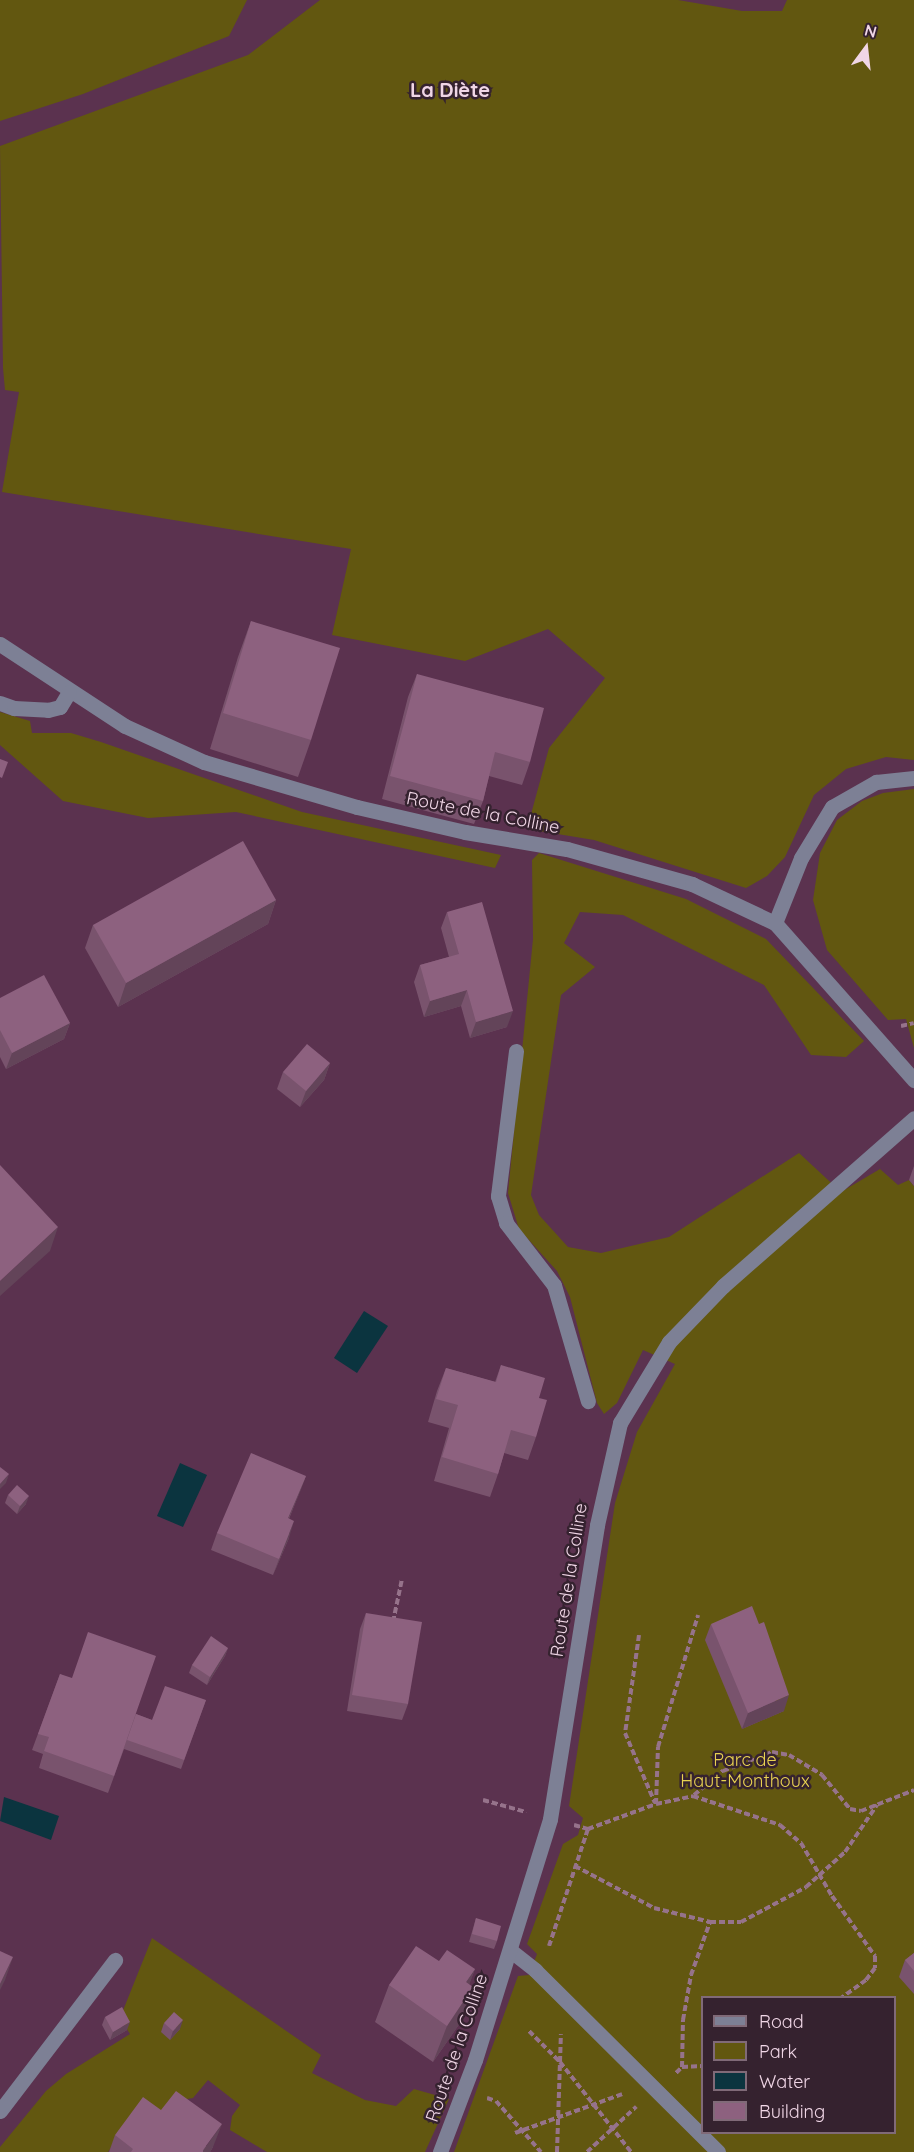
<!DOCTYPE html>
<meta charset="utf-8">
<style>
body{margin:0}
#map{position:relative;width:914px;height:2152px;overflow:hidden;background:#5b324f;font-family:Quicksand,sans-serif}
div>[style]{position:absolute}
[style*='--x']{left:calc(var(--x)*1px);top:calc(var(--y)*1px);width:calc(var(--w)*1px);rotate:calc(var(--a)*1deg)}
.green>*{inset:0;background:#625710}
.water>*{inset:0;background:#0b343f}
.path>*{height:4px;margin-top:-2px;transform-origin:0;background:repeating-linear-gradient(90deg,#96738b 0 6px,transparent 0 9px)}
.minor>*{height:15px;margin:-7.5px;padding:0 7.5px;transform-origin:7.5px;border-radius:7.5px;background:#7d8095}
.wall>*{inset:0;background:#79536d}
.shaded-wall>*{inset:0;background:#634459}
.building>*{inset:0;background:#8d617f}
span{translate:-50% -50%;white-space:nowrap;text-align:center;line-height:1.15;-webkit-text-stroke:5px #35222f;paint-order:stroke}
.street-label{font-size:18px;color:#f0d6e6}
.park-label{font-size:18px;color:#e9d251}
.neighbourhood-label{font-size:20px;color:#f0d6e6;font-weight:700}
.legend{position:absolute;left:701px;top:1996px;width:195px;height:138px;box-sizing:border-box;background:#35222f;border:2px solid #806a78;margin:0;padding:8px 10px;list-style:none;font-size:18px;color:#f0d6e6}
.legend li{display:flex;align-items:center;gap:12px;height:30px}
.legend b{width:30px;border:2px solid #806a78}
.north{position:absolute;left:836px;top:18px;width:60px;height:60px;-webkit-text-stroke:4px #35222f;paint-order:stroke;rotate:15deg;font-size:16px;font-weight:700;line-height:24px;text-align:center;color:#f0d6e6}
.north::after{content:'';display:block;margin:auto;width:21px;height:27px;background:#f0d6e6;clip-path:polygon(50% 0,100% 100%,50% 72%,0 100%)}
</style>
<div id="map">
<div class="green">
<i style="clip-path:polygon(0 0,247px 0,229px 36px,83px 94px,0 121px)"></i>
<i style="clip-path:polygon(320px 0,678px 0,742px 11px,782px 11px,787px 0,914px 0,914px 760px,886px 757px,846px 769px,814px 795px,785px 857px,767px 876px,746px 888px,594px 840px,527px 829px,549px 748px,605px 678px,548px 629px,465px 661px,332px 635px,351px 549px,2px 492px,19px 392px,5px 390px,3px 368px,0 146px,248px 55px)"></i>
<i style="clip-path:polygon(0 712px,30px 721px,32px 733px,71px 733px,101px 742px,302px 812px,501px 855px,495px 868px,236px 812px,148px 818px,63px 801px,0 745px)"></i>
<i style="clip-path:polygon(914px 789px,914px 1048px,906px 1019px,888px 1020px,827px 950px,813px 900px,820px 853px,837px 820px,862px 801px,883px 793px)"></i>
<i style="clip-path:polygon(evenodd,539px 853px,686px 899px,766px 939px,864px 1041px,846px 1057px,811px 1055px,764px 985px,623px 915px,580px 912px,564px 943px,595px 967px,561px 995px,531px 1195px,539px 1215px,568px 1247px,601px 1253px,669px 1237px,799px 1153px,841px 1192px,880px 1169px,898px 1185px,909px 1180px,914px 1186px,914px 2152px,454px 2152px,518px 1976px,529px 1975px,537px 1954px,527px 1944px,563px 1844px,578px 1835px,583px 1818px,569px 1806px,615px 1503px,637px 1432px,675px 1364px,643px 1350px,617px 1403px,604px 1414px,597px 1403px,570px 1297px,557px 1271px,519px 1229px,508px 1193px,533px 939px,532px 860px,539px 853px,702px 1998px,894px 1998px,894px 2132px,702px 2132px,702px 1998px)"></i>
<i style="clip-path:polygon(152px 1938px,321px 2055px,312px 2073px,365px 2100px,396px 2106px,414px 2089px,449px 2099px,425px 2152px,267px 2152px,230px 2130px,232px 2116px,240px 2105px,208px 2080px,193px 2098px,169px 2102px,152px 2126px,133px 2115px,108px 2152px,0 2152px,0 2147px,46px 2091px,66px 2074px,130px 2034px,120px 2018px)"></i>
</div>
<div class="water">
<i style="clip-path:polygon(364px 1311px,388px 1326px,357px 1373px,334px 1358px)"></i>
<i style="clip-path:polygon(180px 1463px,207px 1475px,183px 1527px,157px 1516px)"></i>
<i style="clip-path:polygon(4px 1797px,59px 1816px,51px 1840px,0 1821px)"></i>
</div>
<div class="path">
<i style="--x:901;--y:1026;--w:13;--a:-13"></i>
<i style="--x:393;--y:1622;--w:44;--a:-78.2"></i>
<i style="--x:639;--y:1635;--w:99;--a:98.1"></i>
<i style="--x:625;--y:1733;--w:76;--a:66.8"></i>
<i style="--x:694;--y:1795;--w:38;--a:-40"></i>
<i style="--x:723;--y:1771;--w:53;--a:-21.2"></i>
<i style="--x:772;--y:1752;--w:17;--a:10"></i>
<i style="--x:789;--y:1755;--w:39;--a:31"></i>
<i style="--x:822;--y:1775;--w:44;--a:50.5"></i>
<i style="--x:850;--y:1809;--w:11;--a:10"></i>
<i style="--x:861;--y:1811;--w:57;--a:-21.6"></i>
<i style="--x:483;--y:1800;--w:45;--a:15.6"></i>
<i style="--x:656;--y:1804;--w:57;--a:-88"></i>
<i style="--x:658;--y:1747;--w:138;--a:-73.1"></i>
<i style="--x:574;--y:1825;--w:15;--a:16"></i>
<i style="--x:588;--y:1829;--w:72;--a:-20.2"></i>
<i style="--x:656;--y:1804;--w:38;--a:-12"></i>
<i style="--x:693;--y:1796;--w:92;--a:18.4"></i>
<i style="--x:780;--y:1825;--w:28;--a:41"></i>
<i style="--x:801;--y:1843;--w:61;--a:59.7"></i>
<i style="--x:832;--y:1896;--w:74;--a:54.4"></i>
<i style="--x:875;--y:1956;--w:12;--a:90"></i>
<i style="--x:875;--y:1968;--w:15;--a:127"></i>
<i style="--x:866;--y:1980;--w:31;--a:144"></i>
<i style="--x:575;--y:1866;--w:89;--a:28"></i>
<i style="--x:654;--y:1908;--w:58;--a:14"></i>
<i style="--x:710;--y:1922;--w:31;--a:0"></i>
<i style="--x:741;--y:1922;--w:74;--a:-28.3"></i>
<i style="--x:806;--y:1887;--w:52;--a:-41.9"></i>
<i style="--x:845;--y:1852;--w:57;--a:-55.8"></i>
<i style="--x:549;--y:1946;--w:123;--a:-71.6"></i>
<i style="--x:529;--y:2031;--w:44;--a:45"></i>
<i style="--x:560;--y:2062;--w:115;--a:51.7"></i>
<i style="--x:682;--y:2067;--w:47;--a:-88.8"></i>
<i style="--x:683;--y:2020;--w:46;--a:-79.9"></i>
<i style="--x:691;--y:1975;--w:56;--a:-70.3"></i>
<i style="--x:676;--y:2073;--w:8;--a:-45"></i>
<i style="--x:682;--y:2067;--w:20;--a:-3"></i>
<i style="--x:487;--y:2098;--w:9;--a:18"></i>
<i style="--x:496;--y:2101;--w:68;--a:48.6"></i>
<i style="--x:515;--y:2133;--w:114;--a:-20"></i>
<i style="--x:557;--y:2152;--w:118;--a:-88.1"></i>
<i style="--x:587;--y:2152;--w:67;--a:-42.6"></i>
</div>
<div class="minor">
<i style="--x:0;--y:644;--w:149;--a:33.3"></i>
<i style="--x:125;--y:726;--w:87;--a:24.5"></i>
<i style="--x:204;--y:762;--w:159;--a:16.4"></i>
<i style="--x:357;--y:807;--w:111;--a:13"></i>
<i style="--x:465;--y:832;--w:103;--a:9.5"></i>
<i style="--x:567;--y:849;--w:130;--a:15.6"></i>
<i style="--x:692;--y:884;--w:92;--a:25.2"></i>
<i style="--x:775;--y:923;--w:210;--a:48.5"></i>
<i style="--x:0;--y:703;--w:15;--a:20"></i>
<i style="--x:14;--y:708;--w:34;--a:3"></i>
<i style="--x:48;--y:710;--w:12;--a:-14"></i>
<i style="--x:60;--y:707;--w:17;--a:-59"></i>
<i style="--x:775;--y:923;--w:70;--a:-68.2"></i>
<i style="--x:801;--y:858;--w:60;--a:-58.7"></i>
<i style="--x:832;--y:807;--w:51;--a:-29.6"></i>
<i style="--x:876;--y:782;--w:38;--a:-6"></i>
<i style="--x:516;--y:1051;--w:146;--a:97.1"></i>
<i style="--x:498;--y:1196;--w:28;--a:73"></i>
<i style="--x:506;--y:1223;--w:78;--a:52.3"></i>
<i style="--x:554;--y:1285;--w:121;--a:73.7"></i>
<i style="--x:511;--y:1951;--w:31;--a:38"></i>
<i style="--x:535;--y:1970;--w:258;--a:44.8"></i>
<i style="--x:0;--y:2111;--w:190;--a:-52.7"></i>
<i style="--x:440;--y:2152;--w:98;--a:-69.2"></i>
<i style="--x:475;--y:2060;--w:252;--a:-72.7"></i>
<i style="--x:550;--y:1819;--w:298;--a:-80.9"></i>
<i style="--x:597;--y:1525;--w:105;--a:-77.3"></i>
<i style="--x:620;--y:1423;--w:95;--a:-58.8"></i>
<i style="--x:669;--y:1342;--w:78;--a:-46"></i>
<i style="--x:723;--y:1286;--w:254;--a:-41.3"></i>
</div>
<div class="wall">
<i style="clip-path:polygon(251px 621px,311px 740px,298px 777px,210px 749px,238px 657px)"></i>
<i style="clip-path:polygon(417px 674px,530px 762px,522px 785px,489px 776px,483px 801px,474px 824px,382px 799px,408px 697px)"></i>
<i style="clip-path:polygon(276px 900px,268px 924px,118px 1007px,85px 948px,93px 925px)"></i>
<i style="clip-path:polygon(447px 912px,507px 1027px,470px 1038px,461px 1006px,424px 1017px,414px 982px,420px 965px,449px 957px,441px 928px)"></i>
<i style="clip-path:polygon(0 998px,70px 1023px,64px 1039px,6px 1069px,0 1057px)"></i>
<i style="clip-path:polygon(330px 1063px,324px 1080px,300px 1107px,277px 1089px,283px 1072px)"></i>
<i style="clip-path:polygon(914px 1166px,914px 1186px,909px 1180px)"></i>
<i style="clip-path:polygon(501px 1365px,539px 1398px,536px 1437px,528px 1460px,504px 1453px,498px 1474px,490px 1497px,434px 1481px,449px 1428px,428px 1422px,437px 1391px,446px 1368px,495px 1382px)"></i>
<i style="clip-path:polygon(306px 1476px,289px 1519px,289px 1538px,273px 1575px,211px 1550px,217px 1533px)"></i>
<i style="clip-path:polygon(8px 1495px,26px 1504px,17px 1514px,5px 1503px)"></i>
<i style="clip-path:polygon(366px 1613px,408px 1704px,402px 1720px,347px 1711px,360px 1629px)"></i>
<i style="clip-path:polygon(711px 1624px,784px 1711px,742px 1729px,705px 1640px)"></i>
<i style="clip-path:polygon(228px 1648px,225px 1656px,207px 1685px,189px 1673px,192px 1665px)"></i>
<i style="clip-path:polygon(60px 1674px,136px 1714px,152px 1720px,206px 1700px,181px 1769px,124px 1749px,108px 1793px,39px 1768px,43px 1754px,32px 1750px)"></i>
<i style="clip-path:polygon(476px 1918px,497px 1941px,494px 1949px,469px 1942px)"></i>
<i style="clip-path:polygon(914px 1953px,914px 1994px,899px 1977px,905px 1960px)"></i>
<i style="clip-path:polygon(439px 1961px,475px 1969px,469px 1984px,460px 2023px,433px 2062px,375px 2022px,389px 1985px)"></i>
<i style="clip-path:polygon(105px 2017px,127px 2030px,110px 2040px,102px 2025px)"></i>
<i style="clip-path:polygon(164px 2023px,180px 2029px,170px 2040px,161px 2032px)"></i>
<i style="clip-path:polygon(115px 2135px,213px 2147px,210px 2152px,109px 2152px)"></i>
</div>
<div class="shaded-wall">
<i style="clip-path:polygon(276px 900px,268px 924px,118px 1007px,126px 983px)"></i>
<i style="clip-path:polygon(467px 990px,461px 1006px,424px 1017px,430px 1001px)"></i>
<i style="clip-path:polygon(513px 1011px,507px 1027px,470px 1038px,476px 1022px)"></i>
<i style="clip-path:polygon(70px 1023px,64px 1039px,6px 1069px,12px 1053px)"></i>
<i style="clip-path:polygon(330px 1063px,324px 1080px,300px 1107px,306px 1091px)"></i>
<i style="clip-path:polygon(58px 1227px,50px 1251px,0 1296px,0 1281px)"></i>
<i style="clip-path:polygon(9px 1474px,6px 1483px,0 1489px,0 1484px)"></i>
<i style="clip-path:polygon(306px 1476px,300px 1492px,282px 1534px,288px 1518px)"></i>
<i style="clip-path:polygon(29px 1496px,26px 1504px,17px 1514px,20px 1506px)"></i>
<i style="clip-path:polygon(294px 1521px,289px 1538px,273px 1575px,279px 1559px)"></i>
<i style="clip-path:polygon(228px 1648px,225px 1656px,207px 1685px,210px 1677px)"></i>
<i style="clip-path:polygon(789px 1695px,784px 1711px,742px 1729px,748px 1713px)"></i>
<i style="clip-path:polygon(13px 1957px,5px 1980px,0 1990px,0 1984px)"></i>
<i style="clip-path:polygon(475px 1969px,463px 2002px,473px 1987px,460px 2023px,433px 2062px,447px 2026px,466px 1982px)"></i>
<i style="clip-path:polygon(183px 2020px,180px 2029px,170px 2040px,173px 2031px)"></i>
<i style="clip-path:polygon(130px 2022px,127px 2030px,110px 2040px,113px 2032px)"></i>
<i style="clip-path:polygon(222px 2124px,213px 2147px,210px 2152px,202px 2152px)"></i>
</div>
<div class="building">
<i style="clip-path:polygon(251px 621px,340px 648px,311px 740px,223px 713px)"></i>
<i style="clip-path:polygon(417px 674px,544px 708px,530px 762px,495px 752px,483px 801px,390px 776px)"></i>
<i style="clip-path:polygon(0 759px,8px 762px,2px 778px,0 777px)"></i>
<i style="clip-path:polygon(243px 841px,276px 900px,126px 983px,93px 925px)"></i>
<i style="clip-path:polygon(482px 902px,513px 1011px,476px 1022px,467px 990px,430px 1001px,420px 965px,459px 954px,447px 912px)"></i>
<i style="clip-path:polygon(44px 975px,70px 1023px,12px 1053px,0 1030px,0 998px)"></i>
<i style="clip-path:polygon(307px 1044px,330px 1063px,306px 1091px,283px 1072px)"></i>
<i style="clip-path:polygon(0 1165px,58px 1227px,0 1281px)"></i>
<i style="clip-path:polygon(501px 1365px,545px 1378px,539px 1398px,547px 1400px,536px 1437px,511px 1430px,498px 1474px,442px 1457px,458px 1405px,436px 1399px,446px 1368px,496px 1382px)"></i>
<i style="clip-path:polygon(251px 1453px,306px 1476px,288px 1518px,294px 1521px,279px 1559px,217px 1533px)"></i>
<i style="clip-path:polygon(0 1467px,9px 1474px,0 1484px)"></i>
<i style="clip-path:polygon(17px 1485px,29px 1496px,20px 1506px,8px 1495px)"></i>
<i style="clip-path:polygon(752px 1606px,759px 1624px,764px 1622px,789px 1695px,748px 1713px,711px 1624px)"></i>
<i style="clip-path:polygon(366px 1613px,422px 1622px,408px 1704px,352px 1695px)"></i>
<i style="clip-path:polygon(88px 1632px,156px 1656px,114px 1776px,44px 1751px,49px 1737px,38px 1734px,60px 1674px,72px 1678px)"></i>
<i style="clip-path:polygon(211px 1636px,228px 1648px,210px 1677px,192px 1665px)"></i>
<i style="clip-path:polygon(165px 1686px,206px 1700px,184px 1760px,127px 1740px,136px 1714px,152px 1720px)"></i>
<i style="clip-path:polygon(476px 1918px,501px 1926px,497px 1941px,472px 1934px)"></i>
<i style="clip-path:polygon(416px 1946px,439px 1961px,447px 1950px,475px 1969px,466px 1982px,473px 1987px,447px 2026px,389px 1985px)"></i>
<i style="clip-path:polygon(0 1951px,13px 1957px,0 1984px)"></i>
<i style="clip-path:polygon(914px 1953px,914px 1971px,905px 1960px)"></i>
<i style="clip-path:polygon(122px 2007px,130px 2022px,113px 2032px,105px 2017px)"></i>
<i style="clip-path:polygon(174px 2012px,183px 2020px,173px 2031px,164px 2023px)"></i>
<i style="clip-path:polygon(176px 2091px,222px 2124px,203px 2150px,203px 2152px,131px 2152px,133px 2149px,115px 2135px,143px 2097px,161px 2110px)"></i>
</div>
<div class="street-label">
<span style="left:483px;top:813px;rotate:11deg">Route de la Colline</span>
<span style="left:569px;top:1580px;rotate:-81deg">Route de la Colline</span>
<span style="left:457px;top:2048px;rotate:-71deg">Route de la Colline</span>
</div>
<div class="park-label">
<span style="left:745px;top:1771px">Parc de<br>Haut-Monthoux</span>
</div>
<div class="neighbourhood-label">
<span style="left:450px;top:89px">La Diète</span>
</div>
<ul class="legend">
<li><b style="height:8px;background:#7d8095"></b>Road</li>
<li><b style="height:16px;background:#625710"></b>Park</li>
<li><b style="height:16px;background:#0b343f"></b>Water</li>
<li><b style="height:16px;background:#8d617f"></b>Building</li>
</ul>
<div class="north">N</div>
</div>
